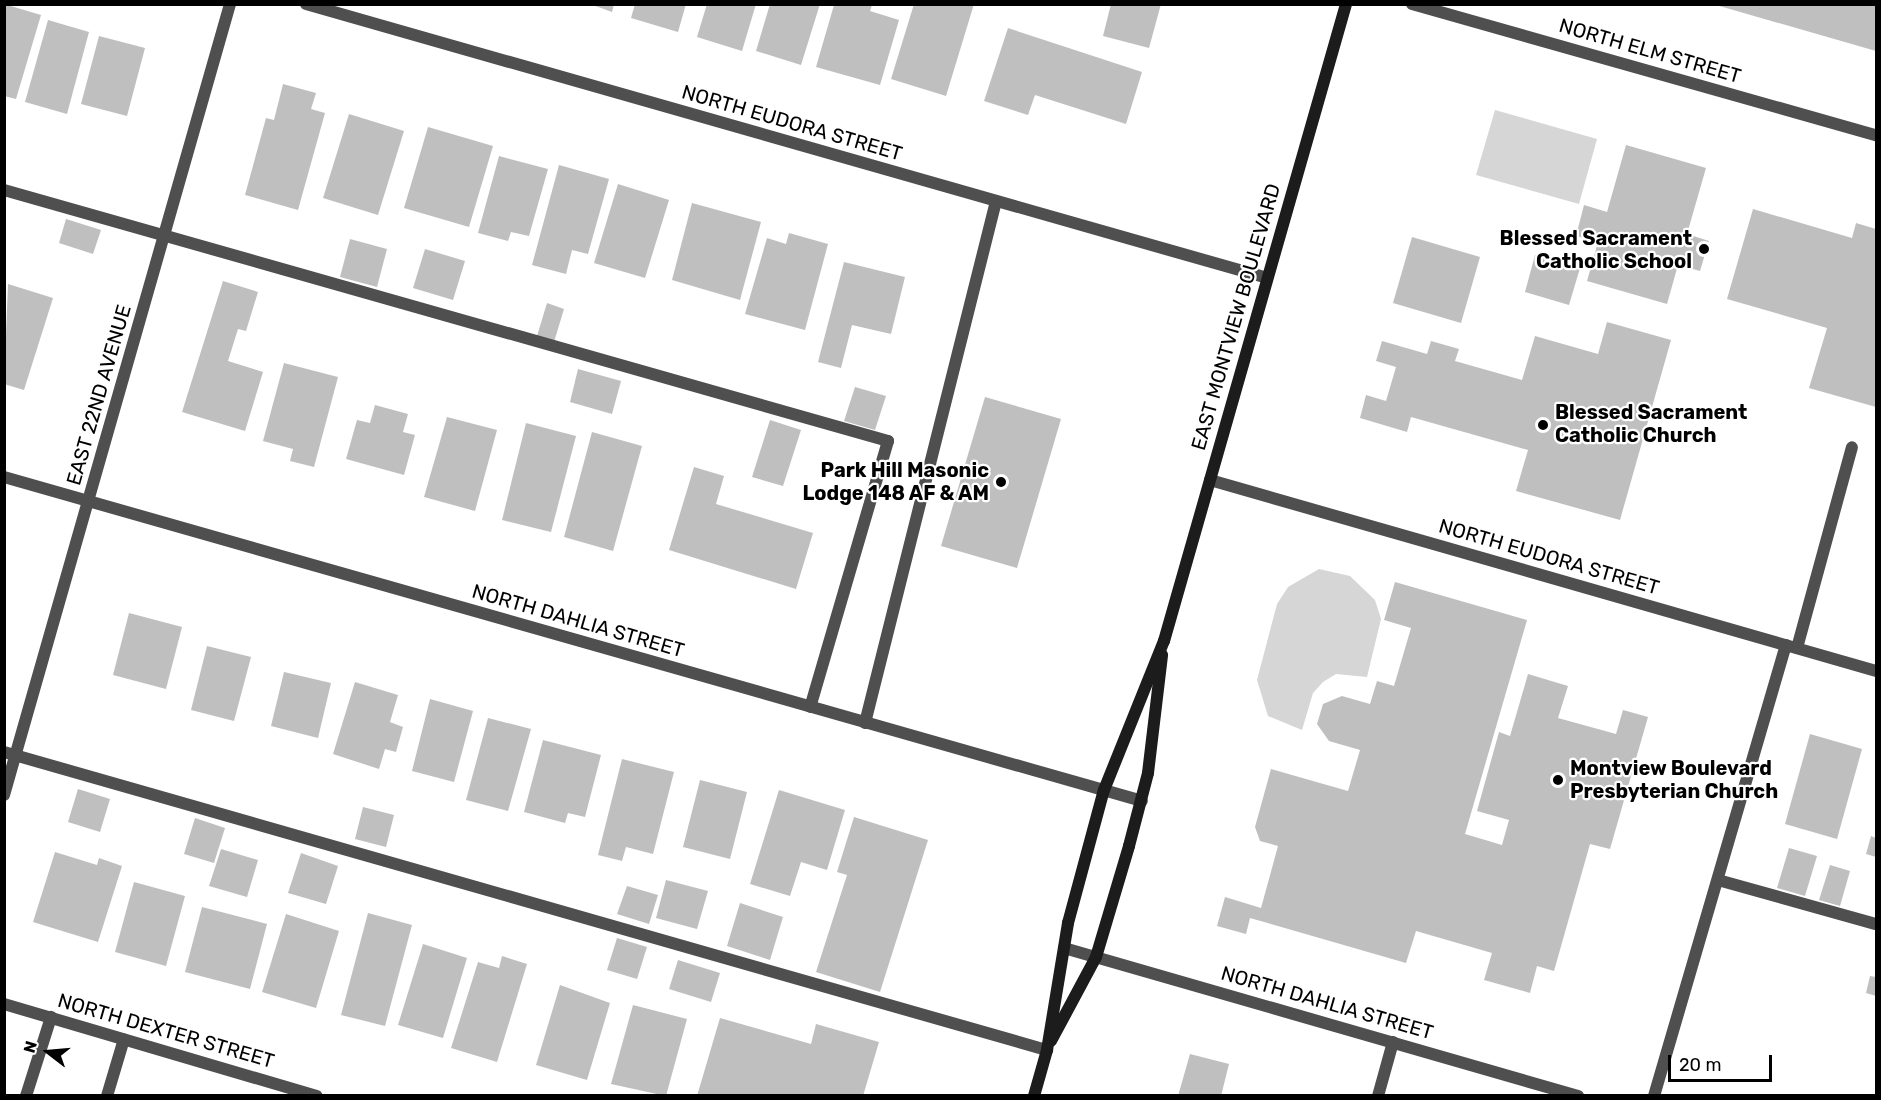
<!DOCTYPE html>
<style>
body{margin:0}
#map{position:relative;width:1881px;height:1100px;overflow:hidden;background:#fff;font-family:Rubik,sans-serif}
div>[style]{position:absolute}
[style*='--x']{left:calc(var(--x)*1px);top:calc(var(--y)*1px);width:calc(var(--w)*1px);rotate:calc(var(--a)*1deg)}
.green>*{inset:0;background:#d6d6d6}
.building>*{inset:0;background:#bfbfbf}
.lane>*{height:12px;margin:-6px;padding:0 6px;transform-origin:6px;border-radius:6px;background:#4f4f4f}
.street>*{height:12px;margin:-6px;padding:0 6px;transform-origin:6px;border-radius:6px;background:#4f4f4f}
.secondary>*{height:12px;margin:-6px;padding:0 6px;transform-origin:6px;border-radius:6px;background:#1c1c1c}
.dots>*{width:16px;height:16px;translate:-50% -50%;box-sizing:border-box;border:3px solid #fff;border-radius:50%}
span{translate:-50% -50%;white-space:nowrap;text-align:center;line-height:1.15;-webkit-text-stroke:4.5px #fff;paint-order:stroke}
.street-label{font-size:20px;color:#000}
.poi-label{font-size:20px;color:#000;font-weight:700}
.right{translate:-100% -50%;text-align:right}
.left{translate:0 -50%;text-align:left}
.frame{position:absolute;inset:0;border:6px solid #000;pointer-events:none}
.north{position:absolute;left:18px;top:1022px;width:60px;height:60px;-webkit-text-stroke:4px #fff;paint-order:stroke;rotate:286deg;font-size:16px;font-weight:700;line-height:24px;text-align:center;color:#000}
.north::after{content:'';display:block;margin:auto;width:21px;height:27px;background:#000;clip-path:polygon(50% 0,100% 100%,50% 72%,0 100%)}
.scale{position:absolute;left:1668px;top:1055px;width:104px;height:27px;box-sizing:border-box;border:3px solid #000;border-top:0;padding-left:8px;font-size:18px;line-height:21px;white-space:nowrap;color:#000;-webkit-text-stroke:4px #fff;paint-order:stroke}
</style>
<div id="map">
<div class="green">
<i style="clip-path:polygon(1495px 110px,1597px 139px,1579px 204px,1476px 175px)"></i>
<i style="clip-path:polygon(1319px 569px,1350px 576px,1375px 600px,1381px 619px,1367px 677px,1336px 674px,1323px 682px,1313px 693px,1302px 730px,1268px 716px,1257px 680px,1277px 604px,1288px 587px)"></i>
</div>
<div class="building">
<i style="clip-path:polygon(4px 4px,41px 15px,16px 99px,4px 96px)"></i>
<i style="clip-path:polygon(590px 4px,614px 4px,612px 12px)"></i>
<i style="clip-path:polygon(635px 4px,686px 4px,678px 32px,631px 18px)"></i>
<i style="clip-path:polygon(707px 4px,756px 4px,742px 51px,697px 37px)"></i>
<i style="clip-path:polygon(770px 4px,820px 4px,801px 65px,756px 51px)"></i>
<i style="clip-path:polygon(914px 4px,974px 4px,946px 96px,891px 79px)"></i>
<i style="clip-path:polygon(1111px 4px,1161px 4px,1149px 48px,1103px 36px)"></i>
<i style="clip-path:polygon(1716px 4px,1876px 4px,1876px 51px,1716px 5px)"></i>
<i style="clip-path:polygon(834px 5px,872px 5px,870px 11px,899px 20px,880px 85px,816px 67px)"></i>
<i style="clip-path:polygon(48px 20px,89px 32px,67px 114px,25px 102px)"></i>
<i style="clip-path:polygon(1008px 28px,1142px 72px,1126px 124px,1035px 95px,1028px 115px,984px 101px)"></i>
<i style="clip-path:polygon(99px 36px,145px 48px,127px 116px,81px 104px)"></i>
<i style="clip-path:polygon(283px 84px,316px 93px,311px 109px,325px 113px,298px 210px,245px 195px,266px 118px,274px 120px)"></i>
<i style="clip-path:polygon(349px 114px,404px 131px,378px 215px,323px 198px)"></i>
<i style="clip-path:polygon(428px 127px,493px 146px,469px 227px,404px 208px)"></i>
<i style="clip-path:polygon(1626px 145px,1706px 168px,1687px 234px,1709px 241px,1700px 271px,1678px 265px,1667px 304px,1587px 281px,1598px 242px,1576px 236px,1584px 205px,1607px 212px)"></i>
<i style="clip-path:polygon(499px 156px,548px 169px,529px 236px,511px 232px,508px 241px,478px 233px)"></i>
<i style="clip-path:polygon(559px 165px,609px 179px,588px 254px,572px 250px,566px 274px,532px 265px)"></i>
<i style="clip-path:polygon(618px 184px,669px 200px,645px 278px,594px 263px)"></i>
<i style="clip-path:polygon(692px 203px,761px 222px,740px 300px,672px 280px)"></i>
<i style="clip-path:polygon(1753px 209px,1852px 238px,1856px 223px,1876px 229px,1876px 407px,1809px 388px,1827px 328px,1727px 299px)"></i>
<i style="clip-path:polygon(66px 219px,101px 230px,93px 254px,59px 243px)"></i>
<i style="clip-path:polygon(789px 233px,828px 244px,805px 330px,745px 314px,767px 238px,786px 244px)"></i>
<i style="clip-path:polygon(1412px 237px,1480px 257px,1461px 323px,1393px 303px)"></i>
<i style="clip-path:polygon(350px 239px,387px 249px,377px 287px,340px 277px)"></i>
<i style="clip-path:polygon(425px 249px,465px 261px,453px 300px,413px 288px)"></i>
<i style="clip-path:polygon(1535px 255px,1580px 268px,1569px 305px,1525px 292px)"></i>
<i style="clip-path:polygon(844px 262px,905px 277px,891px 334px,852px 325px,841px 368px,818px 362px)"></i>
<i style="clip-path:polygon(223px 281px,258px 292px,246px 331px,238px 329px,228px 361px,263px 372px,245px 431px,182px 412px)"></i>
<i style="clip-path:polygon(8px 284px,53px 298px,24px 390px,4px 384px)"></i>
<i style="clip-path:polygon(547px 303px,564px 309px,554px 342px,537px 336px)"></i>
<i style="clip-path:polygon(1607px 322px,1671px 340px,1620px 520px,1516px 491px,1528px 450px,1411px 417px,1407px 432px,1360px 418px,1366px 395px,1386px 401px,1396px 367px,1376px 361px,1382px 341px,1427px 354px,1431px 341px,1459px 349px,1455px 361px,1522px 380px,1535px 336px,1598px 354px)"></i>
<i style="clip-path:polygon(284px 363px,338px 377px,314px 467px,290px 461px,293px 449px,263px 441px)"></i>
<i style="clip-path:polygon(578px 369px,621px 381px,612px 414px,570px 402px)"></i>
<i style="clip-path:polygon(855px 387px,886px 396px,875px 430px,844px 421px)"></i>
<i style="clip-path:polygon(985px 397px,1061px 419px,1017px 568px,941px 546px)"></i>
<i style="clip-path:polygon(375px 405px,408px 414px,403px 432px,415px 435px,404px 475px,346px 459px,357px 420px,370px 423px)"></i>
<i style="clip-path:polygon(447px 417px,497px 430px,475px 511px,424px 497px)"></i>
<i style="clip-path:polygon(770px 420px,801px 430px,783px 486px,752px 477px)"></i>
<i style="clip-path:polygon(526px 423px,576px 436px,551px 532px,502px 520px)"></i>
<i style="clip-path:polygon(592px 432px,642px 446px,613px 551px,564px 537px)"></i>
<i style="clip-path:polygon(694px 467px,724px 476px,716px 504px,813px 533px,796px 589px,669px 550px)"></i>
<i style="clip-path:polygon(1395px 582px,1527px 620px,1465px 834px,1502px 845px,1509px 820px,1477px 811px,1499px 732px,1510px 736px,1528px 674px,1568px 686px,1558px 718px,1616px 734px,1623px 710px,1648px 717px,1610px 849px,1590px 844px,1554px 971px,1537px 966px,1530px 993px,1484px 980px,1492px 953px,1416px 931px,1406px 963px,1250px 918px,1246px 934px,1217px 926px,1225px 897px,1261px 908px,1278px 846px,1260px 841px,1255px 827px,1271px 769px,1348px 791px,1360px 750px,1329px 741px,1317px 724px,1323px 704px,1342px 696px,1370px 704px,1377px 681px,1394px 686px,1411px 628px,1384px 620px)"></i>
<i style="clip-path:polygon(129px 613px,182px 627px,166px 689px,113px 675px)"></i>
<i style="clip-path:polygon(207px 646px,251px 657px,234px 721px,191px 710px)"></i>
<i style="clip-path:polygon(284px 672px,331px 683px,318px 738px,271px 726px)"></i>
<i style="clip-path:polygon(355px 682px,398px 695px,390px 722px,403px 727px,396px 752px,385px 749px,379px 769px,333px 754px)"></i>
<i style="clip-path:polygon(430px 699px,473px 711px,454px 782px,412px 771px)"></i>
<i style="clip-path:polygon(488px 718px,531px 729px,508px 811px,466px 800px)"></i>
<i style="clip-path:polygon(1810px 734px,1862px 749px,1837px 839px,1785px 824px)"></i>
<i style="clip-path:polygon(543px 740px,601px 755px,585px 817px,568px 813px,565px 823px,524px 812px)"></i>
<i style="clip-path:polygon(622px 759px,674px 772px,653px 854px,626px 847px,622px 861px,598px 855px)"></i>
<i style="clip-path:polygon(700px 780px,747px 792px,730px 859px,683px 847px)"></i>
<i style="clip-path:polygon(78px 789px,110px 799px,100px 832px,68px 822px)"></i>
<i style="clip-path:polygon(779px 790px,845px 810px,827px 870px,801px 862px,790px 896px,750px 884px)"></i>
<i style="clip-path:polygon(363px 807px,394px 815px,386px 847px,355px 839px)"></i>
<i style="clip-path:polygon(854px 817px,928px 840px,880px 992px,816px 972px,847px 875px,837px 872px)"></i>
<i style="clip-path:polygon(195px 818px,225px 828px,214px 863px,184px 854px)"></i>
<i style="clip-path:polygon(1871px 836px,1876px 838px,1876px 857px,1866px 854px)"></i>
<i style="clip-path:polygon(1789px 848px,1817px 856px,1805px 896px,1777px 888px)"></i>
<i style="clip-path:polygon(221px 849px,258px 860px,247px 897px,209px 886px)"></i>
<i style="clip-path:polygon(55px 852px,97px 865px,99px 858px,122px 866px,98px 942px,33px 922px)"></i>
<i style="clip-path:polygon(301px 853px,338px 866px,326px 904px,288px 893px)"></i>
<i style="clip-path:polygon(1830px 865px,1850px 871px,1840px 906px,1819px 900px)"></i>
<i style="clip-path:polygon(666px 880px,708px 891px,697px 929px,656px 918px)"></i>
<i style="clip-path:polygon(134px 882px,185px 896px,166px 966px,115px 952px)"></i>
<i style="clip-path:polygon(627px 886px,658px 895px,649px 924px,617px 914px)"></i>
<i style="clip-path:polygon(740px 903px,783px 917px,770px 960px,727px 946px)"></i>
<i style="clip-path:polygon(202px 907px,267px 924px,250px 989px,185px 972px)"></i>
<i style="clip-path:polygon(368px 913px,412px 925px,385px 1026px,341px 1015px)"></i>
<i style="clip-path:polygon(286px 914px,339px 931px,316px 1008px,262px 992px)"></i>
<i style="clip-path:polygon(617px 938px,647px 947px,637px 979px,607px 970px)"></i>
<i style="clip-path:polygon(423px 944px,467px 958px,443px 1038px,398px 1025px)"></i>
<i style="clip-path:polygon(502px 956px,527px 964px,497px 1062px,451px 1048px,478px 962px,499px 968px)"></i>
<i style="clip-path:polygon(678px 960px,720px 973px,711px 1002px,669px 989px)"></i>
<i style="clip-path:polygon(1870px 976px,1876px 977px,1876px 996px,1866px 993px)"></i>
<i style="clip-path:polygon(560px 985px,610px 1003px,587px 1080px,536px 1065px)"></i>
<i style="clip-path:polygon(633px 1005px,687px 1019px,666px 1096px,611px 1084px)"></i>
<i style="clip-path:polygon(720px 1018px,811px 1044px,816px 1024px,879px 1042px,863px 1096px,697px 1096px)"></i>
<i style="clip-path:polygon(1190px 1054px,1229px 1064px,1221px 1096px,1178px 1096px)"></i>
</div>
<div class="lane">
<i style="--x:4;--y:190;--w:919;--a:15.85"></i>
<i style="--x:888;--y:441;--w:277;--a:106.3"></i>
<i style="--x:1797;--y:648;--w:208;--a:-74.7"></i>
<i style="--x:865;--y:723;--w:538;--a:-75.91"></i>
<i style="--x:4;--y:752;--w:1085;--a:15.95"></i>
<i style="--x:1718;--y:880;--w:164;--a:15.6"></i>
<i style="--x:26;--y:1096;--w:83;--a:-72.4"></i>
<i style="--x:107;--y:1096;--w:59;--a:-73.4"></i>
<i style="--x:1378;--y:1096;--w:56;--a:-74.5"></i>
<i style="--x:1654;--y:1096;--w:470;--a:-73.7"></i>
</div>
<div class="street">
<i style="--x:306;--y:4;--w:999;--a:15.91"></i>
<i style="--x:1412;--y:4;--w:482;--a:15.8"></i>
<i style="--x:4;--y:477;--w:1183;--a:15.89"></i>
<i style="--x:1210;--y:480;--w:693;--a:16"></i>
<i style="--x:4;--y:795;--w:823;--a:-74.05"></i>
<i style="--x:1064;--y:948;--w:535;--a:16.06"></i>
<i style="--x:4;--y:1004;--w:326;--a:16.4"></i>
</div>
<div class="secondary">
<i style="--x:1051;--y:1041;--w:95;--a:-61.8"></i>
<i style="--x:1096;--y:957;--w:116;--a:-73.4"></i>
<i style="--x:1129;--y:846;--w:75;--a:-75.4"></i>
<i style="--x:1148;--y:773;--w:119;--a:-83.2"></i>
<i style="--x:1034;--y:1096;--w:48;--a:-74.2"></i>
<i style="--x:1047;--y:1050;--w:129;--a:-80.6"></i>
<i style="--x:1068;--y:923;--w:138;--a:-74.9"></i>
<i style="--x:1104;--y:790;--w:161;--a:-68.1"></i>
<i style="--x:1164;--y:641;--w:662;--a:-74.05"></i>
</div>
<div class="dots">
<i style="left:1704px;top:249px;background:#000"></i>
<i style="left:1543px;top:425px;background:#000"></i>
<i style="left:1001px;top:482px;background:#000"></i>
<i style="left:1558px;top:780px;background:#000"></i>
</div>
<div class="street-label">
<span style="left:1650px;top:51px;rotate:16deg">NORTH ELM STREET</span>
<span style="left:792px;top:123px;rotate:16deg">NORTH EUDORA STREET</span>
<span style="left:1236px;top:317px;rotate:-74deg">EAST MONTVIEW BOULEVARD</span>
<span style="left:99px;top:395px;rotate:-74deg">EAST 22ND AVENUE</span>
<span style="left:1549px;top:557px;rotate:16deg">NORTH EUDORA STREET</span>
<span style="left:578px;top:621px;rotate:16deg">NORTH DAHLIA STREET</span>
<span style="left:1327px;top:1003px;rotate:16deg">NORTH DAHLIA STREET</span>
<span style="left:166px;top:1031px;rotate:16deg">NORTH DEXTER STREET</span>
</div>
<div class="poi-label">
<span class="right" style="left:1692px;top:250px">Blessed Sacrament<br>Catholic School</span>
<span class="left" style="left:1555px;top:424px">Blessed Sacrament<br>Catholic Church</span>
<span class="right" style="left:989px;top:482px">Park Hill Masonic<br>Lodge 148 AF &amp; AM</span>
<span class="left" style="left:1570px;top:780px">Montview Boulevard<br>Presbyterian Church</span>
</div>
<div class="frame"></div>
<div class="north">N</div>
<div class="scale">20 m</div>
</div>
